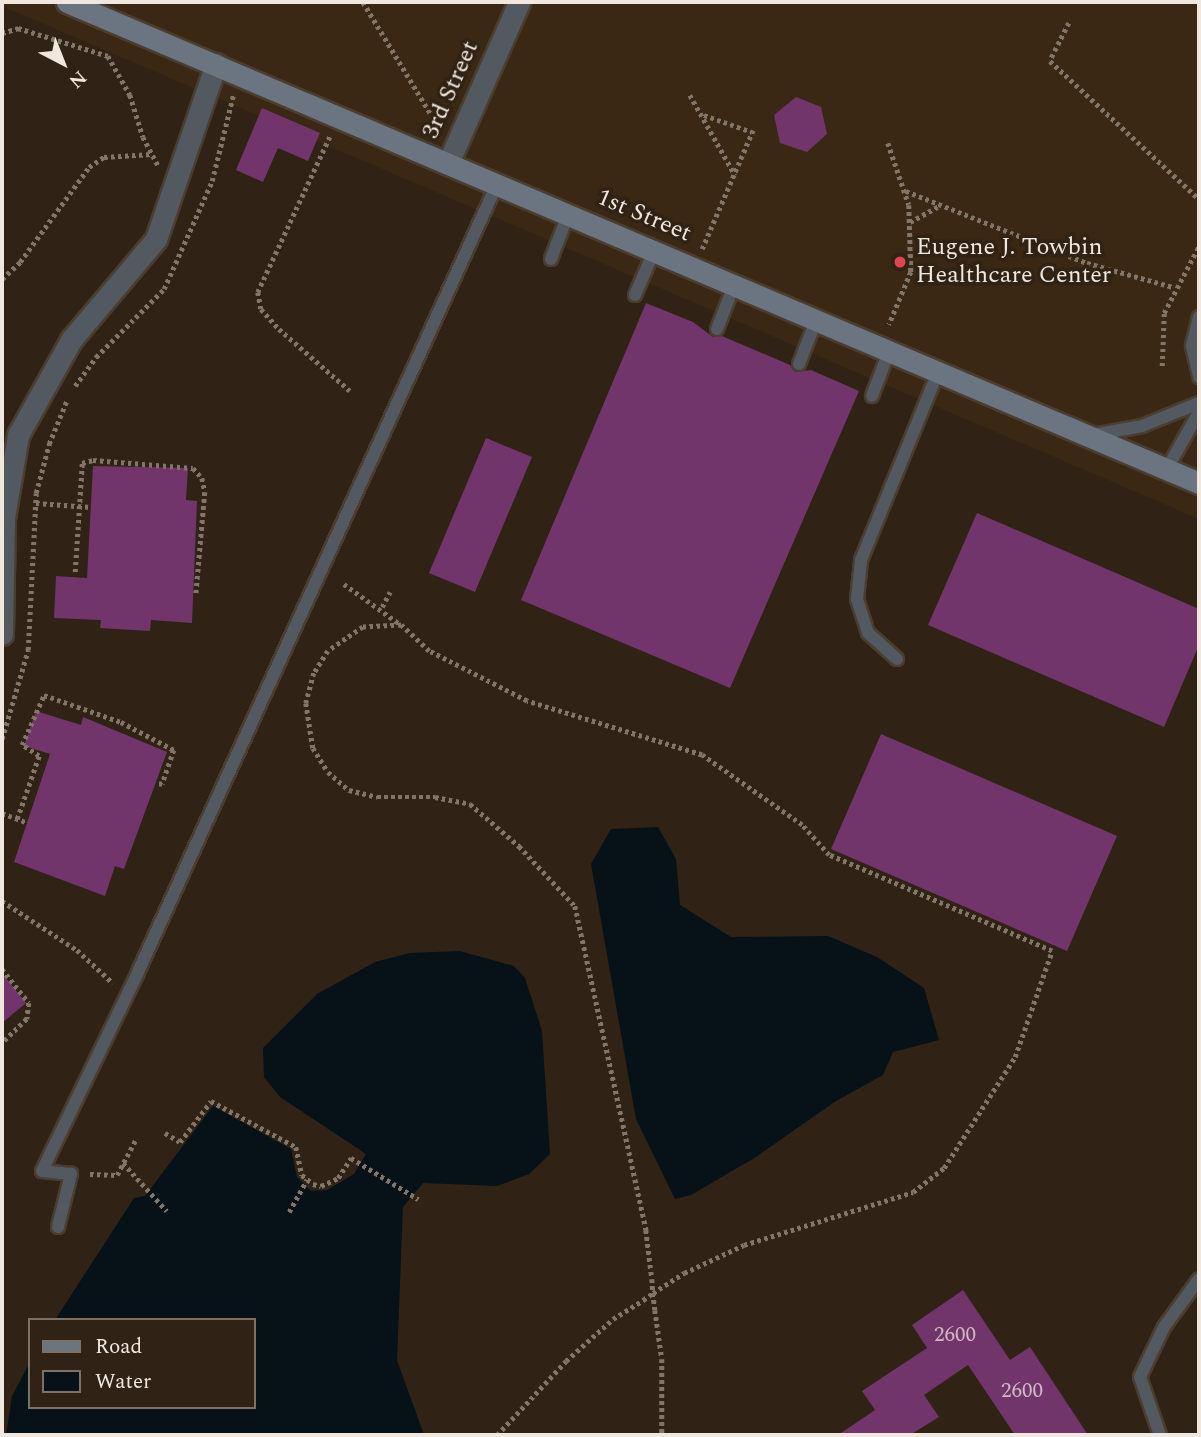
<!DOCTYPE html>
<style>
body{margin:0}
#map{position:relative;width:1201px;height:1437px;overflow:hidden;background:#302214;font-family:Spectral,serif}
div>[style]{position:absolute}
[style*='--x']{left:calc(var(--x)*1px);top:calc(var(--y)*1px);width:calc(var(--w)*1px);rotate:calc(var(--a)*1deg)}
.built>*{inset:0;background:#3b2814}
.water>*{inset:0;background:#061218}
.building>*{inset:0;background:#71356b}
.path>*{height:4.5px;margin-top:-2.25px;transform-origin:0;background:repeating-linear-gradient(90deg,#82766a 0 3.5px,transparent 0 7px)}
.roads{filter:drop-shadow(2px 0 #4b3e30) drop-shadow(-2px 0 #4b3e30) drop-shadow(0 2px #4b3e30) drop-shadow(0 -2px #4b3e30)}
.lane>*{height:12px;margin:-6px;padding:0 6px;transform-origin:6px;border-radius:6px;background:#525960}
.street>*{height:21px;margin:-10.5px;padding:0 10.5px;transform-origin:10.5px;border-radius:10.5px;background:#525960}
.secondary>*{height:21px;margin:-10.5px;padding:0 10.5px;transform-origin:10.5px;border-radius:10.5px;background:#6b7581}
.dots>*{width:19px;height:19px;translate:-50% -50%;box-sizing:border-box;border:4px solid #302214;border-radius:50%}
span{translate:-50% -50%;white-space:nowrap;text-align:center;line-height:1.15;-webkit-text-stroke:7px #302214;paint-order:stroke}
.number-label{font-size:21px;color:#d0bac1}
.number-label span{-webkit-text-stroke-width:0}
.street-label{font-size:24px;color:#f0e7de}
.poi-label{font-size:24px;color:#f0e7de}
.left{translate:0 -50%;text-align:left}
.frame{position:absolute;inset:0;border:4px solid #f0e7de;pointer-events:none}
.legend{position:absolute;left:28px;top:1318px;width:228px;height:91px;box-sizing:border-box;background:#302214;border:2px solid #7d7165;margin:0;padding:9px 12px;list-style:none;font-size:21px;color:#f0e7de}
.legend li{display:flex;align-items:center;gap:14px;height:35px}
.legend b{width:35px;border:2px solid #7d7165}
.north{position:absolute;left:28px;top:28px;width:70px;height:70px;-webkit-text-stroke:5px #302214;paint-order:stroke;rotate:138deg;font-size:19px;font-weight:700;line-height:28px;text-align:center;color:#f0e7de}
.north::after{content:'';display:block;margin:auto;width:24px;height:32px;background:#f0e7de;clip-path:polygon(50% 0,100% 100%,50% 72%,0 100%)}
</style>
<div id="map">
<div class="built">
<i style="clip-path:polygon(2px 2px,1199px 2px,1199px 519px,2px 6px)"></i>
</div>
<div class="water">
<i style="clip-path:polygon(658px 827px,676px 859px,680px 905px,731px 937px,828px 936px,877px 957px,924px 988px,939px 1040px,893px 1052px,883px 1075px,836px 1101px,756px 1157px,691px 1195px,675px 1199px,636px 1119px,591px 864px,611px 829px)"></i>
<i style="clip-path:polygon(460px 951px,514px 966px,525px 978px,542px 1031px,550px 1154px,529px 1174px,497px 1186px,423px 1183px,403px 1207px,397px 1360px,424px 1435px,6px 1435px,12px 1396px,30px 1362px,30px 1407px,254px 1407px,254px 1320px,55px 1320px,134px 1198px,145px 1196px,213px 1106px,291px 1149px,297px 1177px,311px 1191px,327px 1190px,354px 1174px,366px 1154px,280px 1097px,264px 1077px,263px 1048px,317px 994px,375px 962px,410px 953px)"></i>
</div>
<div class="building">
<i style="clip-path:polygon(796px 97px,821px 107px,827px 134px,807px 152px,780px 143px,774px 115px)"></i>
<i style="clip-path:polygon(262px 108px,320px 133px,308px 161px,278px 148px,263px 182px,236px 170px)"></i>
<i style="clip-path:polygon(646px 303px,693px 322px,713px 337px,722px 336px,790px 365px,795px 372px,811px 370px,859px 391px,730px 688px,521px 600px)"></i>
<i style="clip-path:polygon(486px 438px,532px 457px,475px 592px,429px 573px)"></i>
<i style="clip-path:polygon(93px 466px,188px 468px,186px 500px,197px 501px,192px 623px,151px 620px,150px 631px,100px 628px,101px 620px,54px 618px,56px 576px,87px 578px)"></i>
<i style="clip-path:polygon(977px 513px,1199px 609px,1199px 645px,1164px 727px,928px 625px)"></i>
<i style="clip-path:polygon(36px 711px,81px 725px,83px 717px,167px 752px,124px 869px,115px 866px,105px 896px,14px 862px,50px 754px,24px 746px)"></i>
<i style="clip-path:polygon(881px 734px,1117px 836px,1067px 951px,831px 849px)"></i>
<i style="clip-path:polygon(2px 973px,26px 1003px,2px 1023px)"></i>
<i style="clip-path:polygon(963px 1290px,1010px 1360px,1030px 1347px,1088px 1435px,1015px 1435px,968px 1365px,924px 1395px,939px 1417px,910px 1435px,838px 1435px,875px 1410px,862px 1391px,927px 1348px,912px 1325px)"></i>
</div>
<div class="path">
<i style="--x:363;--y:2;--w:143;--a:58.8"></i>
<i style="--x:1069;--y:23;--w:42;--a:116.6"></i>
<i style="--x:1050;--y:61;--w:203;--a:42.8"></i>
<i style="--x:2;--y:33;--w:17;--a:-17"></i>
<i style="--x:18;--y:28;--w:94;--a:17.3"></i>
<i style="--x:108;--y:56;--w:45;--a:60.6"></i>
<i style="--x:130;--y:95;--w:44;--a:72.8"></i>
<i style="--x:143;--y:137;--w:32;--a:62"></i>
<i style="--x:690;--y:95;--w:92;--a:60.6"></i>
<i style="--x:704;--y:115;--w:51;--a:19.5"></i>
<i style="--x:330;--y:137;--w:171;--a:114.9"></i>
<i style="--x:258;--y:292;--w:17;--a:80"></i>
<i style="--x:261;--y:309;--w:27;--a:48"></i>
<i style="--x:279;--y:329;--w:94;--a:41.1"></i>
<i style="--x:888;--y:143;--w:65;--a:71.3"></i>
<i style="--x:909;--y:205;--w:67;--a:88.3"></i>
<i style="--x:911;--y:272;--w:57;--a:112.5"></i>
<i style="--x:906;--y:191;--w:195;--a:21.7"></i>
<i style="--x:1087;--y:263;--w:89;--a:15.6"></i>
<i style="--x:910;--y:222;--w:33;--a:-29"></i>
<i style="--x:702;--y:249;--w:129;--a:-66.8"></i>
<i style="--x:2;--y:279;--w:25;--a:-43"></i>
<i style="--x:20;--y:262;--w:117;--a:-54"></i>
<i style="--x:89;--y:167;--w:18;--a:-34"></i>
<i style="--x:104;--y:157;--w:48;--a:-3.6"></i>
<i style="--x:1162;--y:366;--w:53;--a:-87.8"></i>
<i style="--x:1164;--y:313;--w:76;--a:-62.4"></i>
<i style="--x:75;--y:386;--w:36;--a:-54"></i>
<i style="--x:96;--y:357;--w:96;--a:-45"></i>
<i style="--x:164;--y:289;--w:118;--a:-66"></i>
<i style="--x:212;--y:181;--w:88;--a:-76.1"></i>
<i style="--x:36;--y:503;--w:55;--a:4.2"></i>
<i style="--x:75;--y:572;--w:109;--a:-86.3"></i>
<i style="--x:82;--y:463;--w:11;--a:-15"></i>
<i style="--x:93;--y:460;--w:100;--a:4.6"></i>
<i style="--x:193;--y:468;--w:13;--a:48"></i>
<i style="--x:202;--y:478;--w:14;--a:78"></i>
<i style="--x:205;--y:492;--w:103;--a:95"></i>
<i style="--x:344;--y:584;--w:70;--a:35.7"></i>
<i style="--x:382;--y:607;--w:17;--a:-62"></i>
<i style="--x:2;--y:739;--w:93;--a:-73.7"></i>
<i style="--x:28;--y:650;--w:157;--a:-87.1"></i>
<i style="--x:36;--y:493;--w:51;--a:-75.1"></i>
<i style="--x:49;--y:444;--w:48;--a:-67.8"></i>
<i style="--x:2;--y:813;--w:28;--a:21"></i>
<i style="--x:17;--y:819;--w:67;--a:-70.8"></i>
<i style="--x:39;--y:756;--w:20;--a:-147"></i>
<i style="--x:22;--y:745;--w:55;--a:-66.3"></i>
<i style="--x:44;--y:695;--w:82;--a:19.3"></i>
<i style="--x:121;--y:722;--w:60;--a:27.8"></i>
<i style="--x:174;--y:750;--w:36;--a:109"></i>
<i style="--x:162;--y:784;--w:6;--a:180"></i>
<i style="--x:2;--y:901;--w:90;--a:33.2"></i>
<i style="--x:77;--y:950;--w:49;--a:42.5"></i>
<i style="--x:2;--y:969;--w:43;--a:51.5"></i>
<i style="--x:29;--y:1003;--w:16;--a:97"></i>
<i style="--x:27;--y:1019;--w:35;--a:136"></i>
<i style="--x:165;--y:1133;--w:17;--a:31"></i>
<i style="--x:180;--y:1142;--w:51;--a:-52.9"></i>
<i style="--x:211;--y:1101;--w:97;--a:28.4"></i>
<i style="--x:296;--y:1147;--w:29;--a:78"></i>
<i style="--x:302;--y:1175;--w:14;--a:39"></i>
<i style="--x:313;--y:1184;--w:8;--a:14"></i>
<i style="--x:321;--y:1186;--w:19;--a:-25"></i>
<i style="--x:338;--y:1178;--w:24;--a:-57"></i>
<i style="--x:351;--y:1158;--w:79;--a:31.5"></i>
<i style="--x:123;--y:1163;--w:65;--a:47.5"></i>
<i style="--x:90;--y:1174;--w:27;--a:2"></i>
<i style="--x:117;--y:1175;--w:41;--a:-62.2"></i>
<i style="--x:289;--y:1212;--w:37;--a:-61"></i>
<i style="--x:497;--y:1435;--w:101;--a:-47"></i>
<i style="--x:566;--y:1361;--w:63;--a:-41.8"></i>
<i style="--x:613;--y:1319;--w:36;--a:-32"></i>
<i style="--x:643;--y:1300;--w:12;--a:-35"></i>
<i style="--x:653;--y:1293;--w:37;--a:-33"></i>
<i style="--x:684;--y:1273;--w:66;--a:-25"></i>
<i style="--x:744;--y:1245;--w:177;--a:-17.4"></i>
<i style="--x:913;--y:1192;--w:39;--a:-38"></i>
<i style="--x:944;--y:1168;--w:132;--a:-57.4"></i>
<i style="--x:1015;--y:1057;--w:112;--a:-70.8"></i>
<i style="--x:1052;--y:951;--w:243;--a:-156.7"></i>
<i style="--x:829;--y:855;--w:40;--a:-132"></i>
<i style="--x:802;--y:825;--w:122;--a:-145"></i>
<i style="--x:702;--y:755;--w:183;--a:-162.9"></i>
<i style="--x:527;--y:701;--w:110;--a:-153"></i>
<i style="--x:429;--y:651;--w:38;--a:-137"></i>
<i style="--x:401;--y:625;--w:38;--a:177"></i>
<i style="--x:363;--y:627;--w:42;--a:145.6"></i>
<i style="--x:328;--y:651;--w:26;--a:122"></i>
<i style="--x:314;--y:673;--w:31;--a:105"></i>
<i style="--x:306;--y:703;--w:46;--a:81.2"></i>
<i style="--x:313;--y:748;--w:28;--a:58"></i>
<i style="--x:328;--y:772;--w:28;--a:41"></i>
<i style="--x:349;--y:790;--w:29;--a:14"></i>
<i style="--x:377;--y:797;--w:58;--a:0"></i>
<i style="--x:435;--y:797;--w:36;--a:11"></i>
<i style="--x:470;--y:804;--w:65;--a:40.6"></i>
<i style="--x:519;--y:846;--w:82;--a:47"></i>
<i style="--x:575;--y:906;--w:332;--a:77.6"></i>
<i style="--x:646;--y:1230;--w:49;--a:83"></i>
<i style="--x:652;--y:1279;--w:14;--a:86"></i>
<i style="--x:653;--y:1293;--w:17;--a:83"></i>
<i style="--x:655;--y:1310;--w:49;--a:81.9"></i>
<i style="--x:662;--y:1359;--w:76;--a:90"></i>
</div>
<div class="roads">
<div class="lane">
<i style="--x:551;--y:259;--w:50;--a:-69"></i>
<i style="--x:635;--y:295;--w:50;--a:-66.5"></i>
<i style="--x:1199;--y:317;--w:30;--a:104"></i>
<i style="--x:1192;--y:346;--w:32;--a:77"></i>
<i style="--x:717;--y:329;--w:49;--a:-68.6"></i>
<i style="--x:799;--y:364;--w:49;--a:-68.6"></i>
<i style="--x:872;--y:396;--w:50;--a:-69"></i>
<i style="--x:1093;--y:435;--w:50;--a:-10.4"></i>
<i style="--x:1142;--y:426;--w:61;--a:-22"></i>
<i style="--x:1167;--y:469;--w:65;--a:-60.7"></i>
<i style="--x:897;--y:659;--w:39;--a:-138"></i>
<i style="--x:868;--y:633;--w:36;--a:-108"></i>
<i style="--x:857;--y:599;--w:39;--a:-84"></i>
<i style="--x:861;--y:560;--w:205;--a:-67.7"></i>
<i style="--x:58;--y:1227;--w:55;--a:-76.2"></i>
<i style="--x:71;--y:1174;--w:29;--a:-174"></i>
<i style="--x:42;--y:1171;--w:221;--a:-64.2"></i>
<i style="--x:138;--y:972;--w:868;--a:-65.5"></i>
<i style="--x:1160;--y:1435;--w:61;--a:-109"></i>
<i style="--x:1140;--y:1377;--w:55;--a:-64.4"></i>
<i style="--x:1164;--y:1327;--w:59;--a:-53.9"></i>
</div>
<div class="street">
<i style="--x:449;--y:161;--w:174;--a:-66.2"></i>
<i style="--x:2;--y:634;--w:116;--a:-89"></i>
<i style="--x:4;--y:518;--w:84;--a:-80.4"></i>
<i style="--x:18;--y:435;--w:109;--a:-60.8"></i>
<i style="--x:71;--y:340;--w:132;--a:-49.9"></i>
<i style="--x:156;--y:239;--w:185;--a:-71.1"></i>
</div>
<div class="secondary">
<i style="--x:67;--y:2;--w:1230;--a:23.02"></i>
</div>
</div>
<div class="dots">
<i style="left:900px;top:262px;background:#e0444e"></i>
</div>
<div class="number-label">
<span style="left:955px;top:1335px">2600</span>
<span style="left:1022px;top:1391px">2600</span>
</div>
<div class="street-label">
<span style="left:451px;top:90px;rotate:-66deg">3rd Street</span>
<span style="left:644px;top:216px;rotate:23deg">1st Street</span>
</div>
<div class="poi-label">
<span class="left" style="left:916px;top:262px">Eugene J. Towbin<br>Healthcare Center</span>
</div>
<div class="frame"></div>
<ul class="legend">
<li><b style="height:9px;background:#6b7581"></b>Road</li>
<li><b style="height:19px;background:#061218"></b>Water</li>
</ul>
<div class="north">N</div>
</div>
